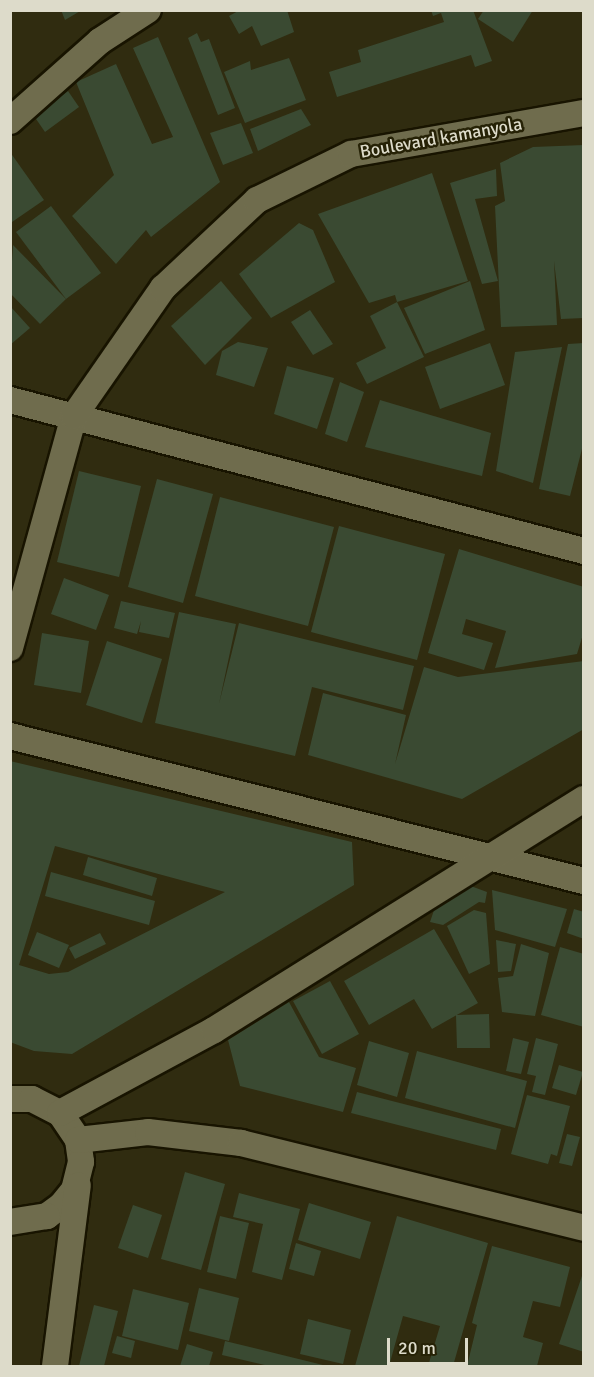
<!DOCTYPE html>
<style>
body{margin:0}
#map{position:relative;width:594px;height:1377px;overflow:hidden;background:#302c10;font-family:Signika,sans-serif}
div>[style]{position:absolute}
[style*='--x']{left:calc(var(--x)*1px);top:calc(var(--y)*1px);width:calc(var(--w)*1px);rotate:calc(var(--a)*1deg)}
.building>*{inset:0;background:#3a4a32}
.roads{filter:drop-shadow(2px 0 #181400) drop-shadow(-2px 0 #181400) drop-shadow(0 2px #181400) drop-shadow(0 -2px #181400)}
.street>*{height:26px;margin:-13px;padding:0 13px;transform-origin:13px;border-radius:13px;background:#6f6c4d}
span{translate:-50% -50%;white-space:nowrap;text-align:center;line-height:1.15;-webkit-text-stroke:5px #262206;paint-order:stroke}
.street-label{font-size:18px;color:#dddbca}
.frame{position:absolute;inset:0;border:12px solid #dddbca;pointer-events:none}
.scale{position:absolute;left:387px;top:1338px;width:81px;height:27px;box-sizing:border-box;border:3px solid #dddbca;border-top:0;padding-left:8px;font-size:18px;line-height:21px;white-space:nowrap;color:#dddbca;-webkit-text-stroke:4px #262206;paint-order:stroke}
</style>
<div id="map">
<div class="building">
<i style="clip-path:polygon(61px 10px,82px 10px,65px 20px)"></i>
<i style="clip-path:polygon(240px 10px,287px 10px,294px 32px,261px 46px,252px 26px,239px 34px,229px 16px)"></i>
<i style="clip-path:polygon(431px 10px,473px 10px,492px 61px,475px 67px,471px 55px,337px 97px,329px 72px,361px 62px,358px 50px,444px 22px,441px 13px,433px 16px)"></i>
<i style="clip-path:polygon(484px 10px,533px 10px,513px 42px,478px 19px)"></i>
<i style="clip-path:polygon(197px 33px,201px 42px,209px 39px,235px 108px,218px 115px,188px 38px)"></i>
<i style="clip-path:polygon(158px 37px,220px 182px,151px 237px,146px 230px,116px 264px,72px 216px,114px 175px,76px 82px,116px 64px,152px 144px,173px 137px,133px 48px)"></i>
<i style="clip-path:polygon(289px 58px,306px 100px,245px 123px,224px 72px,250px 61px,251px 70px)"></i>
<i style="clip-path:polygon(68px 91px,79px 107px,45px 132px,34px 116px)"></i>
<i style="clip-path:polygon(301px 109px,311px 125px,258px 151px,250px 129px)"></i>
<i style="clip-path:polygon(241px 123px,253px 153px,223px 165px,210px 133px)"></i>
<i style="clip-path:polygon(584px 145px,584px 318px,561px 319px,554px 261px,557px 325px,501px 327px,495px 206px,505px 201px,500px 163px,533px 147px)"></i>
<i style="clip-path:polygon(10px 152px,44px 200px,12px 222px,10px 220px)"></i>
<i style="clip-path:polygon(496px 169px,497px 196px,475px 199px,498px 281px,482px 284px,450px 183px)"></i>
<i style="clip-path:polygon(432px 173px,468px 281px,397px 302px,395px 295px,369px 303px,318px 214px)"></i>
<i style="clip-path:polygon(51px 206px,101px 273px,66px 299px,16px 232px)"></i>
<i style="clip-path:polygon(299px 223px,313px 230px,335px 282px,271px 318px,239px 274px)"></i>
<i style="clip-path:polygon(13px 245px,66px 299px,40px 324px,10px 293px)"></i>
<i style="clip-path:polygon(221px 281px,252px 318px,205px 365px,171px 326px)"></i>
<i style="clip-path:polygon(470px 281px,485px 330px,425px 354px,404px 308px)"></i>
<i style="clip-path:polygon(397px 302px,424px 357px,367px 384px,356px 363px,386px 348px,370px 316px)"></i>
<i style="clip-path:polygon(10px 306px,30px 328px,10px 345px)"></i>
<i style="clip-path:polygon(310px 310px,333px 344px,313px 355px,291px 322px)"></i>
<i style="clip-path:polygon(238px 342px,268px 348px,254px 387px,216px 375px,222px 351px)"></i>
<i style="clip-path:polygon(490px 343px,505px 385px,440px 409px,425px 367px)"></i>
<i style="clip-path:polygon(584px 343px,584px 441px,570px 496px,539px 489px,568px 344px)"></i>
<i style="clip-path:polygon(562px 347px,533px 483px,496px 471px,515px 352px)"></i>
<i style="clip-path:polygon(287px 366px,334px 378px,317px 429px,274px 414px)"></i>
<i style="clip-path:polygon(340px 382px,364px 392px,347px 442px,325px 434px)"></i>
<i style="clip-path:polygon(380px 400px,491px 433px,482px 476px,365px 447px)"></i>
<i style="clip-path:polygon(79px 471px,141px 486px,119px 577px,57px 562px)"></i>
<i style="clip-path:polygon(157px 479px,213px 494px,183px 603px,128px 587px)"></i>
<i style="clip-path:polygon(220px 497px,334px 527px,308px 626px,195px 596px)"></i>
<i style="clip-path:polygon(339px 526px,445px 554px,417px 660px,311px 632px)"></i>
<i style="clip-path:polygon(459px 549px,584px 587px,584px 631px,577px 654px,495px 668px,506px 631px,466px 619px,462px 634px,493px 643px,484px 670px,428px 653px)"></i>
<i style="clip-path:polygon(64px 578px,109px 595px,96px 630px,51px 614px)"></i>
<i style="clip-path:polygon(121px 601px,175px 613px,169px 638px,139px 632px,141px 621px,137px 634px,114px 628px)"></i>
<i style="clip-path:polygon(179px 612px,236px 624px,219px 704px,239px 623px,414px 666px,403px 710px,312px 687px,295px 756px,155px 723px)"></i>
<i style="clip-path:polygon(42px 633px,89px 641px,81px 693px,34px 685px)"></i>
<i style="clip-path:polygon(107px 641px,162px 659px,142px 723px,86px 705px)"></i>
<i style="clip-path:polygon(584px 661px,584px 729px,462px 799px,308px 755px,323px 693px,406px 715px,395px 764px,424px 667px,458px 677px)"></i>
<i style="clip-path:polygon(evenodd,10px 761px,352px 842px,354px 885px,72px 1054px,34px 1051px,10px 1042px,10px 761px,55px 846px,225px 892px,68px 972px,49px 974px,19px 965px,55px 846px)"></i>
<i style="clip-path:polygon(88px 857px,157px 878px,152px 896px,83px 875px)"></i>
<i style="clip-path:polygon(51px 872px,155px 901px,149px 925px,45px 896px)"></i>
<i style="clip-path:polygon(468px 885px,487px 892px,485px 903px,479px 902px,443px 925px,430px 922px,435px 907px)"></i>
<i style="clip-path:polygon(492px 890px,567px 909px,555px 947px,495px 930px)"></i>
<i style="clip-path:polygon(574px 909px,584px 912px,584px 939px,567px 933px)"></i>
<i style="clip-path:polygon(474px 910px,486px 913px,490px 964px,469px 974px,447px 926px)"></i>
<i style="clip-path:polygon(434px 929px,478px 1003px,432px 1029px,414px 999px,369px 1025px,344px 981px)"></i>
<i style="clip-path:polygon(37px 932px,69px 945px,59px 968px,28px 955px)"></i>
<i style="clip-path:polygon(100px 933px,106px 944px,75px 959px,69px 948px)"></i>
<i style="clip-path:polygon(496px 940px,516px 944px,511px 971px,498px 972px)"></i>
<i style="clip-path:polygon(521px 944px,549px 953px,535px 1016px,502px 1012px,498px 978px,513px 976px)"></i>
<i style="clip-path:polygon(560px 947px,584px 954px,584px 1027px,541px 1015px)"></i>
<i style="clip-path:polygon(330px 981px,359px 1034px,322px 1054px,293px 1001px)"></i>
<i style="clip-path:polygon(289px 1002px,319px 1057px,356px 1068px,343px 1112px,240px 1086px,228px 1040px)"></i>
<i style="clip-path:polygon(489px 1014px,490px 1048px,457px 1048px,456px 1015px)"></i>
<i style="clip-path:polygon(513px 1038px,529px 1042px,521px 1074px,506px 1071px)"></i>
<i style="clip-path:polygon(536px 1038px,558px 1044px,545px 1095px,532px 1092px,536px 1076px,527px 1074px)"></i>
<i style="clip-path:polygon(369px 1041px,409px 1053px,397px 1097px,357px 1085px)"></i>
<i style="clip-path:polygon(417px 1051px,527px 1081px,515px 1128px,405px 1098px)"></i>
<i style="clip-path:polygon(559px 1065px,583px 1072px,576px 1095px,552px 1088px)"></i>
<i style="clip-path:polygon(357px 1092px,501px 1129px,496px 1150px,351px 1113px)"></i>
<i style="clip-path:polygon(527px 1095px,570px 1106px,557px 1156px,551px 1154px,548px 1164px,511px 1154px)"></i>
<i style="clip-path:polygon(567px 1134px,580px 1137px,572px 1166px,559px 1163px)"></i>
<i style="clip-path:polygon(185px 1172px,225px 1184px,201px 1270px,161px 1259px)"></i>
<i style="clip-path:polygon(239px 1193px,300px 1209px,282px 1280px,252px 1272px,263px 1224px,233px 1217px)"></i>
<i style="clip-path:polygon(309px 1203px,371px 1222px,360px 1259px,298px 1240px)"></i>
<i style="clip-path:polygon(133px 1205px,162px 1215px,148px 1258px,118px 1248px)"></i>
<i style="clip-path:polygon(220px 1216px,249px 1223px,236px 1279px,207px 1272px)"></i>
<i style="clip-path:polygon(397px 1216px,488px 1243px,453px 1366px,428px 1366px,440px 1326px,403px 1316px,389px 1366px,355px 1366px)"></i>
<i style="clip-path:polygon(296px 1243px,321px 1251px,314px 1276px,289px 1269px)"></i>
<i style="clip-path:polygon(492px 1246px,570px 1267px,560px 1307px,533px 1301px,523px 1337px,543px 1343px,537px 1366px,467px 1366px,477px 1325px,472px 1323px)"></i>
<i style="clip-path:polygon(584px 1270px,584px 1352px,559px 1344px)"></i>
<i style="clip-path:polygon(199px 1288px,239px 1298px,229px 1341px,189px 1331px)"></i>
<i style="clip-path:polygon(133px 1289px,189px 1303px,178px 1350px,122px 1336px)"></i>
<i style="clip-path:polygon(94px 1305px,118px 1311px,104px 1366px,79px 1366px)"></i>
<i style="clip-path:polygon(308px 1319px,351px 1330px,343px 1364px,300px 1354px)"></i>
<i style="clip-path:polygon(117px 1336px,135px 1341px,131px 1358px,112px 1353px)"></i>
<i style="clip-path:polygon(225px 1341px,327px 1366px,269px 1366px,222px 1355px)"></i>
<i style="clip-path:polygon(187px 1344px,213px 1352px,209px 1366px,180px 1366px)"></i>
</div>
<div class="roads">
<div class="street">
<i style="--x:10;--y:121;--w:120;--a:-41.6"></i>
<i style="--x:100;--y:41;--w:57;--a:-32.9"></i>
<i style="--x:10;--y:400;--w:594;--a:14.74"></i>
<i style="--x:10;--y:648;--w:241;--a:-74.6"></i>
<i style="--x:74;--y:416;--w:156;--a:-55.2"></i>
<i style="--x:163;--y:288;--w:129;--a:-43.1"></i>
<i style="--x:257;--y:200;--w:105;--a:-26.1"></i>
<i style="--x:351;--y:154;--w:237;--a:-10"></i>
<i style="--x:10;--y:736;--w:592;--a:14.18"></i>
<i style="--x:10;--y:1099;--w:22;--a:0"></i>
<i style="--x:32;--y:1099;--w:31;--a:27"></i>
<i style="--x:60;--y:1113;--w:32;--a:56"></i>
<i style="--x:78;--y:1140;--w:22;--a:82"></i>
<i style="--x:81;--y:1162;--w:29;--a:104"></i>
<i style="--x:74;--y:1190;--w:19;--a:129"></i>
<i style="--x:62;--y:1205;--w:19;--a:144"></i>
<i style="--x:47;--y:1216;--w:37;--a:171"></i>
<i style="--x:60;--y:1113;--w:175;--a:-28.3"></i>
<i style="--x:214;--y:1030;--w:436;--a:-32"></i>
<i style="--x:78;--y:1140;--w:70;--a:-6.5"></i>
<i style="--x:148;--y:1132;--w:94;--a:6.7"></i>
<i style="--x:241;--y:1143;--w:353;--a:13.9"></i>
<i style="--x:55;--y:1366;--w:182;--a:-82.8"></i>
</div>
</div>
<div class="street-label">
<span style="left:441px;top:138px;rotate:-10deg">Boulevard kamanyola</span>
</div>
<div class="frame"></div>
<div class="scale">20 m</div>
</div>
